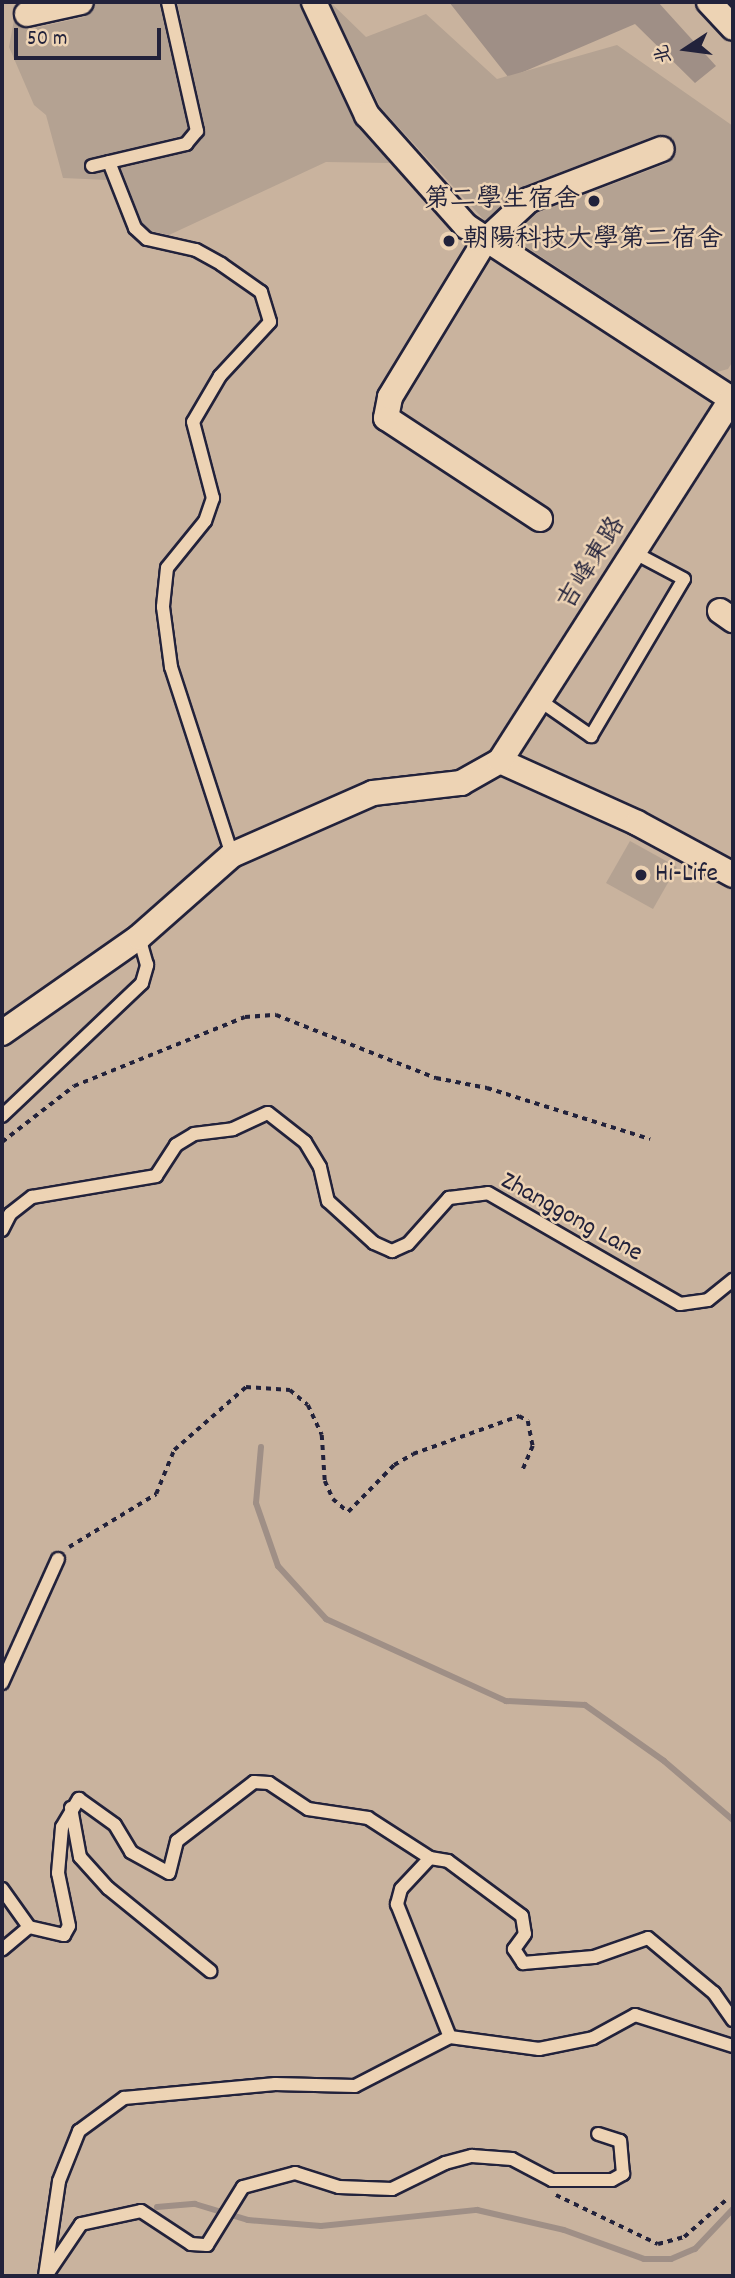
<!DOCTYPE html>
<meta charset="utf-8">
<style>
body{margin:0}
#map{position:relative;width:735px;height:2278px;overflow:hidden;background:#e5ccaf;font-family:Dekko,"LXGW WenKai TC",sans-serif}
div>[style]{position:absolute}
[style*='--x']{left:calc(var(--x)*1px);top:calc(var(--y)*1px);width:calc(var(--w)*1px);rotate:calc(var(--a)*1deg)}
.green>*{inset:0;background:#c9b39e}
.water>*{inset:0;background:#9f8f86}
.stream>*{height:6px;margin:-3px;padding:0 3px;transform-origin:3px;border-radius:3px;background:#9f8f86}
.building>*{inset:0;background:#b4a292}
.path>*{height:3.5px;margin-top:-1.75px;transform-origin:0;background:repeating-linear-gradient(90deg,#22223b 0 5px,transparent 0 10px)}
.roads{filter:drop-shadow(2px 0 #22223b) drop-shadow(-2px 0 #22223b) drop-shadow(0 2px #22223b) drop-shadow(0 -2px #22223b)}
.service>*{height:12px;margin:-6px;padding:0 6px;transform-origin:6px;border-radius:6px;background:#edd3b4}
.minor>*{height:24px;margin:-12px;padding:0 12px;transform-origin:12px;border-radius:12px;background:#edd3b4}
.dots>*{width:19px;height:19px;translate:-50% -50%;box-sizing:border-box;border:4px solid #edd3b4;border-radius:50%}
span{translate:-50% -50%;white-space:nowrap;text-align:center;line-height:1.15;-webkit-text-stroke:5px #edd3b4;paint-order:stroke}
.poi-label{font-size:26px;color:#22223b}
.right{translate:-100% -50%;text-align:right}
.left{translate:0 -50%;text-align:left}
.street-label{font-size:26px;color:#22223b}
.frame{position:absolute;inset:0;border:4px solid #22223b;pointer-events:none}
.north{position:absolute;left:651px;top:14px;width:70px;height:70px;-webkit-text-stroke:5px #edd3b4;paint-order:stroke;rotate:257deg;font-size:19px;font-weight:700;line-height:28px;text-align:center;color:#22223b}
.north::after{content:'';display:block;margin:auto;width:24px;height:32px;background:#22223b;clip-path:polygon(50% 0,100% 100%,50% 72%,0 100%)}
.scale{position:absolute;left:14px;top:28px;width:147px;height:32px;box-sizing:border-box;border:4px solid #22223b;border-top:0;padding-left:9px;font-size:21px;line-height:24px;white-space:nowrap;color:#22223b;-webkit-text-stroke:5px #edd3b4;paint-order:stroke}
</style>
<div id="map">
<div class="green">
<i style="clip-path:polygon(2px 2px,733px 2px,733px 2276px,2px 2276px)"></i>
</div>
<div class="water">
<i style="clip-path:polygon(449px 2px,658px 2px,716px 66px,695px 83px,635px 24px,509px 78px)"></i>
</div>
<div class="stream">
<i style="--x:261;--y:1447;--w:56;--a:95.1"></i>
<i style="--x:256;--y:1503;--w:67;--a:70.8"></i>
<i style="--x:278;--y:1566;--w:72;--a:47.8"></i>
<i style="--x:326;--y:1619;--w:198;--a:24.5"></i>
<i style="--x:506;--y:1701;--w:79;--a:2.9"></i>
<i style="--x:585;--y:1705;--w:97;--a:35.3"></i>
<i style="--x:664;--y:1761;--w:91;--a:40.5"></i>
<i style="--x:157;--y:2207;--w:38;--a:-5"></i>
<i style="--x:195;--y:2204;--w:55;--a:16.8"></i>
<i style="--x:248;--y:2220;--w:73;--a:4.7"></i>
<i style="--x:321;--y:2226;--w:157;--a:-5.9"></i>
<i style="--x:477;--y:2210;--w:89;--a:12.9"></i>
<i style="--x:564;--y:2230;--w:85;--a:19.9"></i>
<i style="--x:644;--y:2259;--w:27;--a:0"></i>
<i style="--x:671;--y:2259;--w:26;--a:-23"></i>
<i style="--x:695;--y:2249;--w:55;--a:-46.5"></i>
</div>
<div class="building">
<i style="clip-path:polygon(95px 2px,159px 2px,188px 129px,181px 136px,86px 160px,86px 172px,104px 172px,107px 180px,63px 178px,46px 115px,34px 105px,9px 47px,14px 20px,30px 29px,84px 17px)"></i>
<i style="clip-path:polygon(177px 2px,299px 2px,354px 122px,390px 163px,326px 162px,169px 235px,151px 231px,142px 223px,121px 168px,189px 152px,206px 132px)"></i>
<i style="clip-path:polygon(330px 2px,366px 37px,426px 14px,497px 79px,617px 45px,733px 126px,733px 361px,728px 369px,717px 372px,511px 237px,537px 213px,668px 163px,676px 152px,672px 138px,657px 135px,524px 186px,485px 221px,380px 107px)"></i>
<i style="clip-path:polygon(630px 841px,677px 867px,653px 909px,606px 883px)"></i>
</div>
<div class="path">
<i style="--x:2;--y:1142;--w:91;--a:-37.9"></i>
<i style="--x:74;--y:1086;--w:184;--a:-22"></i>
<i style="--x:245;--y:1017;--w:31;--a:-4"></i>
<i style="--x:276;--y:1015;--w:172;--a:21.5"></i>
<i style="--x:436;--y:1078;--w:52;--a:11.1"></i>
<i style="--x:487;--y:1088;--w:171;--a:17.4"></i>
<i style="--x:69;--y:1547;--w:102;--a:-31.3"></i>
<i style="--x:156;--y:1494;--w:48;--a:-67.8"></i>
<i style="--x:174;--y:1450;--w:96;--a:-41.2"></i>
<i style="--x:246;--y:1387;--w:44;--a:3.9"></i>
<i style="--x:290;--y:1390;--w:23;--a:40"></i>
<i style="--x:308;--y:1405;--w:33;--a:65"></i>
<i style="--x:322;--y:1435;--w:46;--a:86.3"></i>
<i style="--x:325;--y:1481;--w:20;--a:66"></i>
<i style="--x:333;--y:1499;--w:20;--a:41"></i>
<i style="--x:348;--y:1512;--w:66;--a:-45.6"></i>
<i style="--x:394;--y:1465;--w:22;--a:-30"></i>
<i style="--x:413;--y:1454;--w:113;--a:-19.7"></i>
<i style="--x:519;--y:1416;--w:10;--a:29"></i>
<i style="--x:528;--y:1421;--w:25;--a:79"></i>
<i style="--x:533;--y:1446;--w:28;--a:113"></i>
<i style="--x:556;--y:2195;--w:113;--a:25.7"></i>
<i style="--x:658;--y:2244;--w:27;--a:-15"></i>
<i style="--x:684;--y:2237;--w:57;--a:-41.5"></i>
</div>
<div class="roads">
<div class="service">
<i style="--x:109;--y:162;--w:71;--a:68.5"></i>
<i style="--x:135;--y:228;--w:16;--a:43"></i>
<i style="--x:147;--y:239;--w:50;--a:12.7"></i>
<i style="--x:196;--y:250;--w:29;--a:29"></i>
<i style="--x:221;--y:264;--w:49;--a:35"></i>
<i style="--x:261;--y:292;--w:31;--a:73"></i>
<i style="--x:270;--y:322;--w:74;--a:132.8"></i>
<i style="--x:220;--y:376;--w:53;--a:120.4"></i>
<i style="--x:193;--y:422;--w:79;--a:75.3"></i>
<i style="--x:213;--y:498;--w:24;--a:109"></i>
<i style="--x:205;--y:521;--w:60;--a:129"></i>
<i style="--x:167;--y:568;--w:39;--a:96"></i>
<i style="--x:163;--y:607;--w:61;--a:82.4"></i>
<i style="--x:171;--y:667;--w:198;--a:72"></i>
<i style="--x:92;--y:166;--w:97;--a:-13.2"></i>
<i style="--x:186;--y:144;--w:17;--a:-50"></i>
<i style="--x:197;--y:131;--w:132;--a:-102.7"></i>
<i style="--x:542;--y:702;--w:60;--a:34.8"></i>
<i style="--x:591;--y:736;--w:182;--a:-59.4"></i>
<i style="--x:684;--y:579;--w:55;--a:-152"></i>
<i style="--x:2;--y:1116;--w:193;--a:-43.5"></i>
<i style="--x:142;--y:983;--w:19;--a:-74"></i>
<i style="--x:147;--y:965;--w:29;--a:-106"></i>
<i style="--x:2;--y:1230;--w:18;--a:-63"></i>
<i style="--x:10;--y:1214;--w:28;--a:-38"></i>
<i style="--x:32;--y:1197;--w:126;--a:-9.6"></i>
<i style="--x:156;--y:1176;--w:37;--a:-57"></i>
<i style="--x:176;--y:1145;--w:21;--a:-31"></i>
<i style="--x:194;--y:1134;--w:39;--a:-7"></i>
<i style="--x:233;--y:1129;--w:38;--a:-25"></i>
<i style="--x:268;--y:1113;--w:47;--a:38.1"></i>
<i style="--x:305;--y:1142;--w:29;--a:59"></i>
<i style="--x:320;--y:1167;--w:35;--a:77"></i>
<i style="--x:328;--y:1201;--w:62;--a:42.4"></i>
<i style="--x:374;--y:1243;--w:20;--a:24"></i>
<i style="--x:392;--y:1251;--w:17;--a:-24"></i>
<i style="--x:408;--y:1244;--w:62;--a:-48.3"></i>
<i style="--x:449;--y:1198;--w:39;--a:-7"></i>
<i style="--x:488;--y:1193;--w:222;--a:30"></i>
<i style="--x:680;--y:1304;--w:28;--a:-8"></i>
<i style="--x:708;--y:1300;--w:32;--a:-39"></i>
<i style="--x:2;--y:1683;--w:136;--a:-65.7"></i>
<i style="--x:71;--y:1808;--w:50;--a:79.6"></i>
<i style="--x:80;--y:1857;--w:42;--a:47.9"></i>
<i style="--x:108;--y:1888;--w:132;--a:39.1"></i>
<i style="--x:430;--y:1858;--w:18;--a:9"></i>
<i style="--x:448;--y:1861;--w:92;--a:36.6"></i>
<i style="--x:522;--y:1916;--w:18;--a:81"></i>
<i style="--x:525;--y:1934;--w:19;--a:126"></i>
<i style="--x:514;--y:1949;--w:17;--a:57"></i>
<i style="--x:523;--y:1963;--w:71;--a:-4.8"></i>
<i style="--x:594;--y:1957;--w:57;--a:-19.4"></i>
<i style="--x:648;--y:1938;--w:86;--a:39.8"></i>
<i style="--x:714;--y:1993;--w:33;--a:55"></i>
<i style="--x:2;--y:1889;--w:47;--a:54.6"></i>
<i style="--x:29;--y:1927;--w:35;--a:140"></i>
<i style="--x:29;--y:1927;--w:36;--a:13"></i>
<i style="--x:64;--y:1935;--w:10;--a:-61"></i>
<i style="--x:69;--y:1926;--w:54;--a:-101.7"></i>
<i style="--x:58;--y:1873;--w:46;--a:-85"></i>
<i style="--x:62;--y:1827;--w:33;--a:-59"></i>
<i style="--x:79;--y:1799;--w:44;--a:35.8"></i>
<i style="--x:115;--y:1825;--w:31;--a:59"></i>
<i style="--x:131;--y:1852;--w:43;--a:28.9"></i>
<i style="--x:169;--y:1873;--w:33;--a:-76"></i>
<i style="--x:177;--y:1841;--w:97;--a:-37.5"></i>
<i style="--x:254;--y:1782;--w:15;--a:4"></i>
<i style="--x:269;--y:1783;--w:47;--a:33.7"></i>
<i style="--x:308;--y:1809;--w:61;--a:8.5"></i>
<i style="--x:368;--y:1818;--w:74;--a:32.8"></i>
<i style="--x:430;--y:1858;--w:42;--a:133.1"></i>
<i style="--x:401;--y:1889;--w:16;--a:105"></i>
<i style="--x:397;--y:1904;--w:143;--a:68.3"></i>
<i style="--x:48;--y:2273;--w:59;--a:-56"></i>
<i style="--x:81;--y:2224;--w:61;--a:-12.2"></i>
<i style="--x:141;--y:2211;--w:60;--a:33.4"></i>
<i style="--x:191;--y:2244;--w:16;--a:4"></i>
<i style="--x:207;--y:2245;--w:68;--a:-58.2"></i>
<i style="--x:243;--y:2187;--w:54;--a:-15.1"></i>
<i style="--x:295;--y:2173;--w:46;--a:17.7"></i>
<i style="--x:339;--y:2187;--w:53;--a:2.2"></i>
<i style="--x:392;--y:2189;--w:59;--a:-26.1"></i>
<i style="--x:445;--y:2163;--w:28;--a:-15"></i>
<i style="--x:472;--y:2156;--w:40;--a:4.3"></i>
<i style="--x:512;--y:2159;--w:45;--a:27.7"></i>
<i style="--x:552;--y:2180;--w:60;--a:0"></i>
<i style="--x:612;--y:2180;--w:13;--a:-29"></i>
<i style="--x:623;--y:2174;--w:33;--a:-95"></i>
<i style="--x:620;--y:2141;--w:23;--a:-162"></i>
<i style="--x:45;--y:2276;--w:96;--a:-81.6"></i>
<i style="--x:59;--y:2181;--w:54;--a:-68.2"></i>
<i style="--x:79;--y:2131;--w:56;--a:-36.3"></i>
<i style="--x:124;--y:2098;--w:152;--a:-5.3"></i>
<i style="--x:275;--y:2084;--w:80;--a:1.4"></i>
<i style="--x:355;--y:2086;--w:107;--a:-27.3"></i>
<i style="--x:450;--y:2037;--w:90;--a:7.7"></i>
<i style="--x:539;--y:2049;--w:55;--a:-11.5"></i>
<i style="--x:593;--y:2038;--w:48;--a:-28.7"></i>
<i style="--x:635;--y:2015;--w:103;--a:17.6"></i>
</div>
<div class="minor">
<i style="--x:314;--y:2;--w:125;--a:64.9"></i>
<i style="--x:367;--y:115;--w:149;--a:48.3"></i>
<i style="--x:466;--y:226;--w:319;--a:33.1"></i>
<i style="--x:709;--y:2;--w:35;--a:47"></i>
<i style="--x:27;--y:14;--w:55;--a:-12.5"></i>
<i style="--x:540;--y:519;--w:184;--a:-146.7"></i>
<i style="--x:386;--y:418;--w:21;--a:-79"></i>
<i style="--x:390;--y:397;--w:183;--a:-58.7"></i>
<i style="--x:485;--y:241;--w:60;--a:-43"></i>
<i style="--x:529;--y:200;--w:142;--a:-21"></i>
<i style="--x:720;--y:611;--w:16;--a:35"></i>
<i style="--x:500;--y:761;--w:150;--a:24.3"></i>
<i style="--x:637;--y:823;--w:109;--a:28.4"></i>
<i style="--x:2;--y:1033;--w:167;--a:-35"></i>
<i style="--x:139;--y:937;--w:124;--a:-41.4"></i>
<i style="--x:232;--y:855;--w:154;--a:-23.7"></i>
<i style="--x:373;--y:793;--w:89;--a:-6.5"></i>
<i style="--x:461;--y:783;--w:45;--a:-29.4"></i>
<i style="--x:500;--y:761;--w:432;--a:-57.4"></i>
</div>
</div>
<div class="dots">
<i style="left:594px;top:201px;background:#22223b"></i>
<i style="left:449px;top:241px;background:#22223b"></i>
<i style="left:641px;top:875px;background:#22223b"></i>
</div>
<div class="poi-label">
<span class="right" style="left:580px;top:201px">第二學生宿舍</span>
<span class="left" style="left:463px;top:241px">朝陽科技大學第二宿舍</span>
<span class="left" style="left:655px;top:875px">Hi-Life</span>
</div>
<div class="street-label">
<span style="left:593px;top:564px;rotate:-58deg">吉峰東路</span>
<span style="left:571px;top:1218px;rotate:29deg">Zhanggong Lane</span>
</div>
<div class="frame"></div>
<div class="north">北</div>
<div class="scale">50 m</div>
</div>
